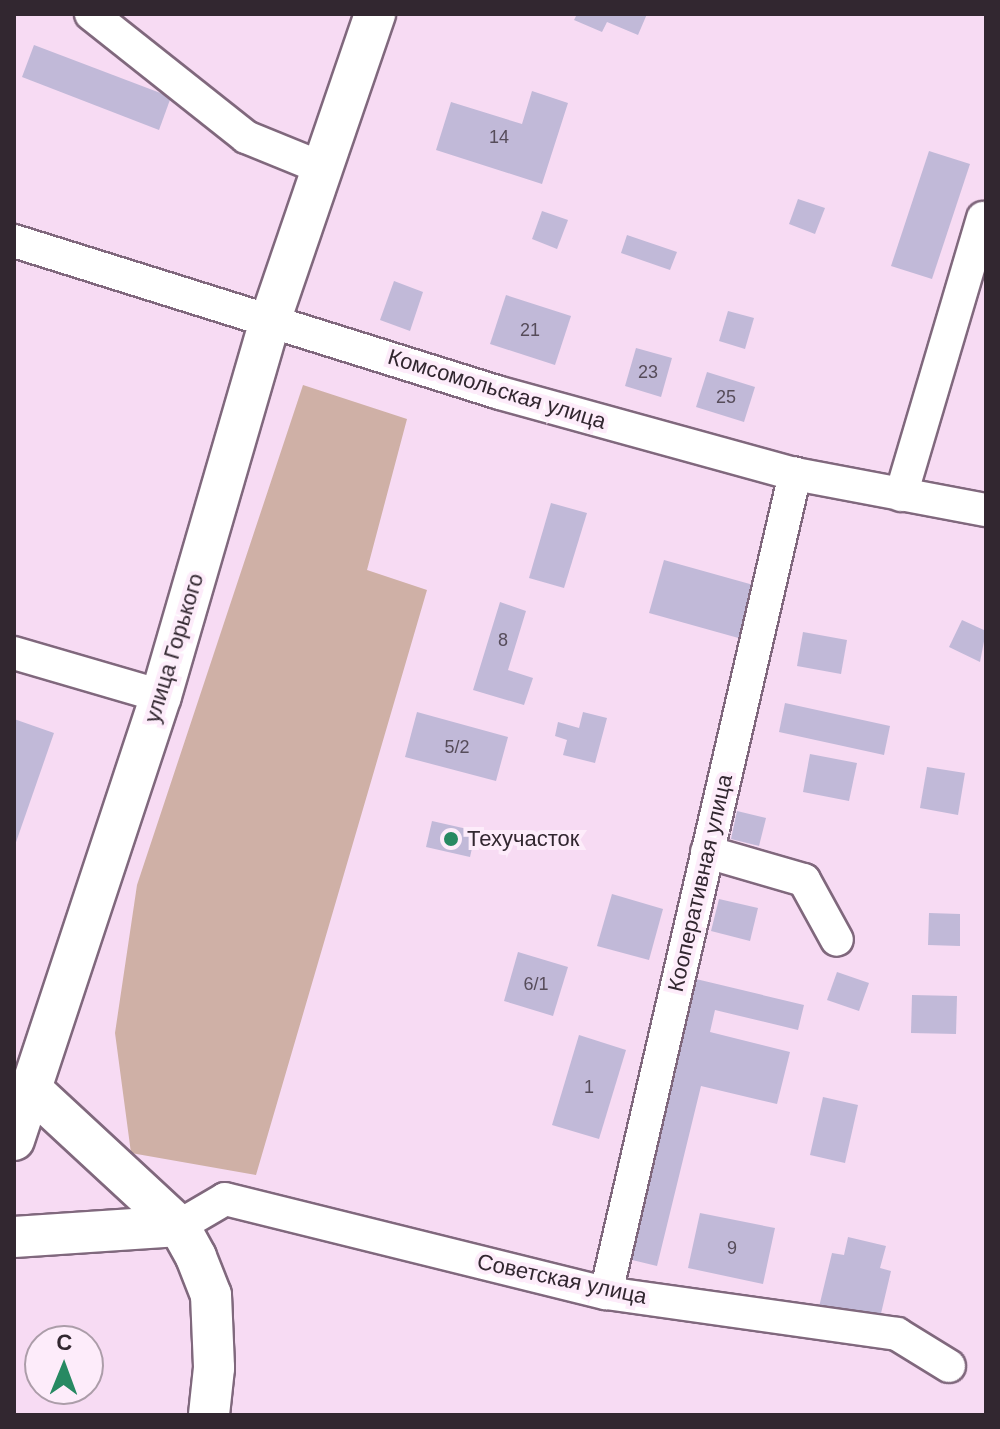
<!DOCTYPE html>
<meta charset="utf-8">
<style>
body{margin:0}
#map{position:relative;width:1000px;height:1429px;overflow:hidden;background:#f7dbf3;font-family:Helvetica,sans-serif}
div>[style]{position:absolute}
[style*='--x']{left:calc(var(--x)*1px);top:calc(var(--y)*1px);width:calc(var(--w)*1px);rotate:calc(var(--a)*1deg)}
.green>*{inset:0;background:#cfb0a6}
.building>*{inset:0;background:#c1b9d8}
.roads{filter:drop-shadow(2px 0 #80687d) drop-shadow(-2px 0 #80687d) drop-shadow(0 2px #80687d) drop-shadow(0 -2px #80687d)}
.minor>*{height:32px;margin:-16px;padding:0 16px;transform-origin:16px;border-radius:16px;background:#fff}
.major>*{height:40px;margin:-20px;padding:0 20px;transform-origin:20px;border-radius:20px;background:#fff}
.dots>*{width:22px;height:22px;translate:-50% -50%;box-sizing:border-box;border:4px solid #fdecfa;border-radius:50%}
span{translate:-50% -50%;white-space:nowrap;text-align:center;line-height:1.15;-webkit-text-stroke:8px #fdecfa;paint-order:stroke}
.number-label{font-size:18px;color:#564c5a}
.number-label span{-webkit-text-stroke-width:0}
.street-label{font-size:22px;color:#322730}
.poi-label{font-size:22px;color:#322730}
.left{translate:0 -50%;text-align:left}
.frame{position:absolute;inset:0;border:16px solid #322730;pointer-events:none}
.north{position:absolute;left:24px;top:1325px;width:80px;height:80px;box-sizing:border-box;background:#fdecfa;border:2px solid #ac9da9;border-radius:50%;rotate:1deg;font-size:22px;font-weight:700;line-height:32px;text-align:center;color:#322730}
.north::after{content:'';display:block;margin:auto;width:28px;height:36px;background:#278962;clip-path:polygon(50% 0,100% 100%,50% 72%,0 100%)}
</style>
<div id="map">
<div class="green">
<i style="clip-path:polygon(303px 385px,407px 419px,367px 570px,427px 590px,256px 1175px,131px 1153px,115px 1033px,137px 885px)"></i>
</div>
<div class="building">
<i style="clip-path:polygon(577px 14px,647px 14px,638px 35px,607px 22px,602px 32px,574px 20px)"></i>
<i style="clip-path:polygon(34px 45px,171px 97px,159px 130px,22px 77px)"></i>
<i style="clip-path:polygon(532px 91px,568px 103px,542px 184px,436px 150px,451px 102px,522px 124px)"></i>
<i style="clip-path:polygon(929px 151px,970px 164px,932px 279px,891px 266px)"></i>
<i style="clip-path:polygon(798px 199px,825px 208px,815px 234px,789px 224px)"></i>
<i style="clip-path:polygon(542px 211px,568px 220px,557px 249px,532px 239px)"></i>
<i style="clip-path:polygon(627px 235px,677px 252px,670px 270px,621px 253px)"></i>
<i style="clip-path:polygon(394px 281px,423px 292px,410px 331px,380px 320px)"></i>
<i style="clip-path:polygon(506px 295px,571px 316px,555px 365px,490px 344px)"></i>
<i style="clip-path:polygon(728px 311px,754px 318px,745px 349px,719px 341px)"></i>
<i style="clip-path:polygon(636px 348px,672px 358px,661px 397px,625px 386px)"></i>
<i style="clip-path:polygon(707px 372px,755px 387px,744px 422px,696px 407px)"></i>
<i style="clip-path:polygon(551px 503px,587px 513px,564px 588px,529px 578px)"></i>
<i style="clip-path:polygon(664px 560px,757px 586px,742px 639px,649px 613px)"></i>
<i style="clip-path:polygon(500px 602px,526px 611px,508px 670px,533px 678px,524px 705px,473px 690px)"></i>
<i style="clip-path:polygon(962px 620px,986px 631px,980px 662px,949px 647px)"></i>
<i style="clip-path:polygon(803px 632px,847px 640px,841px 674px,797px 666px)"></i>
<i style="clip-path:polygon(785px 703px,890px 726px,884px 755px,779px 732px)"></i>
<i style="clip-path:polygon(417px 712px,508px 737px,496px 781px,405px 757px)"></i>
<i style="clip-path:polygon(583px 712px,607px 718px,595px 763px,563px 755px,567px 740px,555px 736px,558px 722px,579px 728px)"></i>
<i style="clip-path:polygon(14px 719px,54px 733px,14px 848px)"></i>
<i style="clip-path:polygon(810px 754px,857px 763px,849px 801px,803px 792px)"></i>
<i style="clip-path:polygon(927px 767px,965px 773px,958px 815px,920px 808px)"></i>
<i style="clip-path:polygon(737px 811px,766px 818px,759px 846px,731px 839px)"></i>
<i style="clip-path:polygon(432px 821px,476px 831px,470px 857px,426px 847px)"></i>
<i style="clip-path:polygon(612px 894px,663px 909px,649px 960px,597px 946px)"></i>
<i style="clip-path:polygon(719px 899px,758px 908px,750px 941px,711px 931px)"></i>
<i style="clip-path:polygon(929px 913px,960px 914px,960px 946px,928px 945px)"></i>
<i style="clip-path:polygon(518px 952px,568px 967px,553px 1016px,504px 1001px)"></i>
<i style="clip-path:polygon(837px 972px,869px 983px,859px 1011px,827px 1000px)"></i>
<i style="clip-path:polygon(696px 979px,804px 1005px,798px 1030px,715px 1010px,710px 1032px,790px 1052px,777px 1104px,701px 1086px,657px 1266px,628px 1259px)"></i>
<i style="clip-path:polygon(912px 995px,957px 996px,956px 1034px,911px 1033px)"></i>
<i style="clip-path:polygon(579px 1035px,626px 1050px,599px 1139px,552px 1125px)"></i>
<i style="clip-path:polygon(823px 1097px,858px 1105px,845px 1163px,810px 1155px)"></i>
<i style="clip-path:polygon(700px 1213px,775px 1228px,763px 1284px,688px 1268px)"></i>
<i style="clip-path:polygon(848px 1237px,886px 1246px,880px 1268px,891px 1271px,879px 1322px,819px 1307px,832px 1253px,844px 1255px)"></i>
</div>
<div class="roads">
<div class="minor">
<i style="--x:91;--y:14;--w:198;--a:38.4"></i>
<i style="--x:246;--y:137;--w:82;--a:22.2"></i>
<i style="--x:14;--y:241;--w:509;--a:17.37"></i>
<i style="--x:500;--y:393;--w:306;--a:15.4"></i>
<i style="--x:795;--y:474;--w:194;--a:10.7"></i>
<i style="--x:901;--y:495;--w:289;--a:-73.5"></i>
<i style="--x:14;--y:653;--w:153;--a:16.3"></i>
<i style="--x:707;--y:852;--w:101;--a:16.1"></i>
<i style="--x:804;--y:880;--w:68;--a:61.2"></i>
<i style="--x:179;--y:1226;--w:53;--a:-30.4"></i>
<i style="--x:225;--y:1199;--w:392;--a:13.9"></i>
<i style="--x:606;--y:1293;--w:294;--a:8"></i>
<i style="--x:897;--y:1334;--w:61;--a:31.6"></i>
<i style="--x:606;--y:1293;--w:841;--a:-77.01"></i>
</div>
<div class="major">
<i style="--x:32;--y:1090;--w:200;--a:42.8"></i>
<i style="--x:179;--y:1226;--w:35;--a:61"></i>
<i style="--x:196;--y:1257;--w:41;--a:68.5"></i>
<i style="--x:211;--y:1295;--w:73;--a:87.6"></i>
<i style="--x:214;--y:1368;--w:47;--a:96.1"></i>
<i style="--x:14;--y:1140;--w:468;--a:-71.7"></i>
<i style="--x:161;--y:696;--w:394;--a:-73.8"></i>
<i style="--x:271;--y:318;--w:321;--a:-71.1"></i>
<i style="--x:14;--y:1237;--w:165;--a:-3.8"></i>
</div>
</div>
<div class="dots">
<i style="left:451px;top:839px;background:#278962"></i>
</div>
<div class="number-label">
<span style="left:499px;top:137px">14</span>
<span style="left:530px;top:330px">21</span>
<span style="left:648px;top:372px">23</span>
<span style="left:726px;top:397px">25</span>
<span style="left:503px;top:640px">8</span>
<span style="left:457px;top:747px">5/2</span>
<span style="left:536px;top:984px">6/1</span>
<span style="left:589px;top:1087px">1</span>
<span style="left:732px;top:1248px">9</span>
</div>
<div class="street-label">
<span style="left:497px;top:389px;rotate:17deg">Комсомольская улица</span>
<span style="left:174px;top:648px;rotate:-73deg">улица Горького</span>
<span style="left:700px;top:883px;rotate:-77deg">Кооперативная улица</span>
<span style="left:562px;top:1279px;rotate:12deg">Советская улица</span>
</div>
<div class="poi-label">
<span class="left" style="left:467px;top:839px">Техучасток</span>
</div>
<div class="frame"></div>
<div class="north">С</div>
</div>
